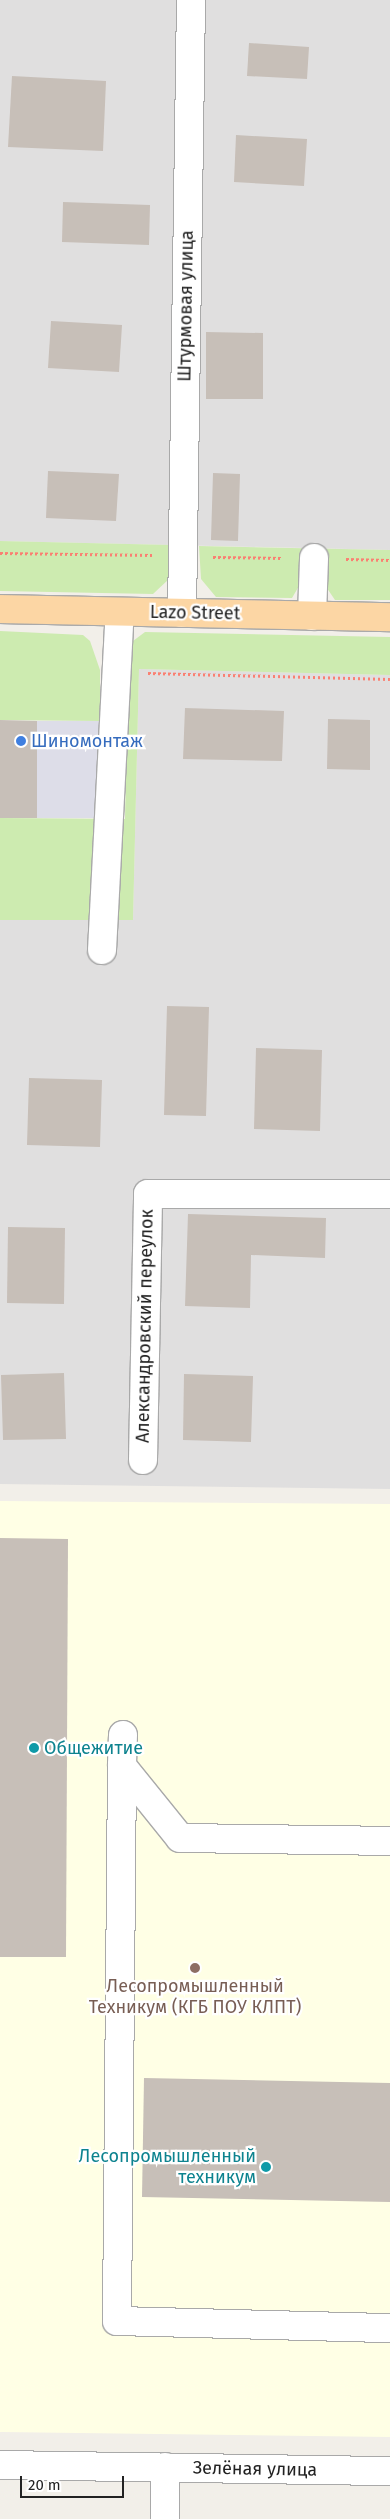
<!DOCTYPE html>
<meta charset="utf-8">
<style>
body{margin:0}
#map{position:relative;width:390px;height:2519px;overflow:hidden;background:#f2efe9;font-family:"Fira Sans",sans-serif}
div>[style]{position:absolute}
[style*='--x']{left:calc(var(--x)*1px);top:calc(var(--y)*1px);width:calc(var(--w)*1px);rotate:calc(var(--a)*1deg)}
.residential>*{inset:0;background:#e0dfdf}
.education>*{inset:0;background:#ffffe5}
.grass>*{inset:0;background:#cdebb0}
.plaza>*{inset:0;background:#dddde8}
.building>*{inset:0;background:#c7bfb8}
.path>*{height:3px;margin-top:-1.5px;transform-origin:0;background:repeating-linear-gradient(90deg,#fa8072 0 2.5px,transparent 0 5px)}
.roads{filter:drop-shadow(1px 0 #a9a9a9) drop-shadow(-1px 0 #a9a9a9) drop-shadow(0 1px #a9a9a9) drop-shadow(0 -1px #a9a9a9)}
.minor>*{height:28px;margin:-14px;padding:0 14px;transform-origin:14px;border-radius:14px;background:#fff}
.major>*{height:28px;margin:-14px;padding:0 14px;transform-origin:14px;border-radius:14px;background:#fcd6a4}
.dots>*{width:14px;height:14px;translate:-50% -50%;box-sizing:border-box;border:2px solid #fff;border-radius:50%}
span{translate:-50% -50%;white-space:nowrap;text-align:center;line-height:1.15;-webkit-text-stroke:4.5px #fff;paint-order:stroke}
.street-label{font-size:18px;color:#222}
.shop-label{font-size:18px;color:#366cbe}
.left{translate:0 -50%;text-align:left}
.culture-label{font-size:18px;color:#0d838f}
.right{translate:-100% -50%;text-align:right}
.education-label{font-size:18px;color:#785e54}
.scale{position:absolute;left:20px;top:2476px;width:104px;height:22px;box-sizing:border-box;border:2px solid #222;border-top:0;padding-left:6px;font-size:15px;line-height:18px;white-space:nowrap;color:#222;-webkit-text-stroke:4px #fff;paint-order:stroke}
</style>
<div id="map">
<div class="residential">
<i style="clip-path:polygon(0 0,390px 0,390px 550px,0 541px)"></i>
<i style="clip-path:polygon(139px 669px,390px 675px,390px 1489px,0 1484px,0 920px,133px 920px)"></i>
</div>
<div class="education">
<i style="clip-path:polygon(0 1501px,390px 1504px,390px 2437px,0 2432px)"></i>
</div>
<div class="grass">
<i style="clip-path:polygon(0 541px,172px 545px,169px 579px,153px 594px,0 591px)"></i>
<i style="clip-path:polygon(199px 546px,390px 550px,390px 600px,335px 600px,318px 575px,306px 574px,292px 598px,216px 597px,201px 579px)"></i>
<i style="clip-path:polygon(0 631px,83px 635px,90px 641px,100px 670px,100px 721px,0 720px)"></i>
<i style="clip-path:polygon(145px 632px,390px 637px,390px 675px,139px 669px,133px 920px,0 920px,0 818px,125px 819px,129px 644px)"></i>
</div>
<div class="plaza">
<i style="clip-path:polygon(37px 721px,100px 721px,99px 818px,37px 818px)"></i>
</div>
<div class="building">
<i style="clip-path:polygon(249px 43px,309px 47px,307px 79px,247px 76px)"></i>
<i style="clip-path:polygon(12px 76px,106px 81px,103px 151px,8px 147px)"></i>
<i style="clip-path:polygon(236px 135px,307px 139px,304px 186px,234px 182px)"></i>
<i style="clip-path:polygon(63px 202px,150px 205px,149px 245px,62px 242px)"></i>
<i style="clip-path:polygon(51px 321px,122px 325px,119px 372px,48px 368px)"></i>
<i style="clip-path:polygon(206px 332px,263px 333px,263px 399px,206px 399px)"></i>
<i style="clip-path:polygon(48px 471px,119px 474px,116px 521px,46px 518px)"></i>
<i style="clip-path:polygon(213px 473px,240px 474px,238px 541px,211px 540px)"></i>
<i style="clip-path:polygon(185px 708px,284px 711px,282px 761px,183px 759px)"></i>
<i style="clip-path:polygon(328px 719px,370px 720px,370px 770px,327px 769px)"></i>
<i style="clip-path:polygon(0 720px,37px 721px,37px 818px,0 818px)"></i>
<i style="clip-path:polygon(167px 1006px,209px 1007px,206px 1116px,164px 1115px)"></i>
<i style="clip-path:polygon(256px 1048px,322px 1050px,320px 1131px,254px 1129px)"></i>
<i style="clip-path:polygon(29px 1078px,102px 1080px,100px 1147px,27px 1145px)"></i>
<i style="clip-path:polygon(188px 1214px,326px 1218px,325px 1258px,251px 1255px,250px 1308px,185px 1306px)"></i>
<i style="clip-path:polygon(8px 1227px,65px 1228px,64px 1304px,7px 1303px)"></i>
<i style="clip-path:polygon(64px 1373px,66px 1439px,3px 1440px,1px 1375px)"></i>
<i style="clip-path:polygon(184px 1374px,253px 1376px,251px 1442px,183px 1440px)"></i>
<i style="clip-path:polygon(0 1538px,68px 1539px,66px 1957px,0 1957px)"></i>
<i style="clip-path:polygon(144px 2078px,390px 2083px,390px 2202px,142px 2197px)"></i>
</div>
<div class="path">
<i style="--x:0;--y:553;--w:152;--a:0.8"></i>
<i style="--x:213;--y:557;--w:69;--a:0.8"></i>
<i style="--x:346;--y:559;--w:44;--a:1.3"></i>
<i style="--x:148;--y:673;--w:242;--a:1.4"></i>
</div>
<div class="roads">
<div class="minor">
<i style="--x:182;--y:613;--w:613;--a:-89.16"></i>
<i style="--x:312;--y:616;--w:58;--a:-88"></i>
<i style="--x:102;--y:950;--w:338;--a:-87"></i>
<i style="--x:143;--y:1460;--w:266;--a:-88.9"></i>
<i style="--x:148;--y:1194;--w:242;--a:0"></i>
<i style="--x:123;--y:1735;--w:31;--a:92"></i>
<i style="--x:122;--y:1766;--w:92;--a:51.1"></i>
<i style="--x:180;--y:1838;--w:210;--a:0.8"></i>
<i style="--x:122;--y:1766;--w:555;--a:90.52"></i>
<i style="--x:117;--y:2321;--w:273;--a:1.5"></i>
<i style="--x:0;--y:2465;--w:390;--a:0.9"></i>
<i style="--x:165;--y:2467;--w:52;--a:90"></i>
</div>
<div class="major">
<i style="--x:0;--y:609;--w:390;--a:1.2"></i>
</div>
</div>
<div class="dots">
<i style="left:21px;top:741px;background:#3f7fe0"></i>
<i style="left:34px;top:1748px;background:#0f9aa8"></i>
<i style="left:195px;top:1968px;background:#8d6e63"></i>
<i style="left:266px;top:2167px;background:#0f9aa8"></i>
</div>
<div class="street-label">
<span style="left:186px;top:306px;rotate:-89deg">Штурмовая улица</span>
<span style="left:195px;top:613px;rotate:1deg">Lazo Street</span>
<span style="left:145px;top:1326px;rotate:-89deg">Александровский переулок</span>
<span style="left:255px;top:2469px;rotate:1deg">Зелёная улица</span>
</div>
<div class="shop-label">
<span class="left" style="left:31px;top:741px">Шиномонтаж</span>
</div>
<div class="culture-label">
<span class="left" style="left:44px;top:1748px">Общежитие</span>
<span class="right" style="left:256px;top:2167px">Лесопромышленный<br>техникум</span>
</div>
<div class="education-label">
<span style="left:195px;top:1997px">Лесопромышленный<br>Техникум (КГБ ПОУ КЛПТ)</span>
</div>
<div class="scale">20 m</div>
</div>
